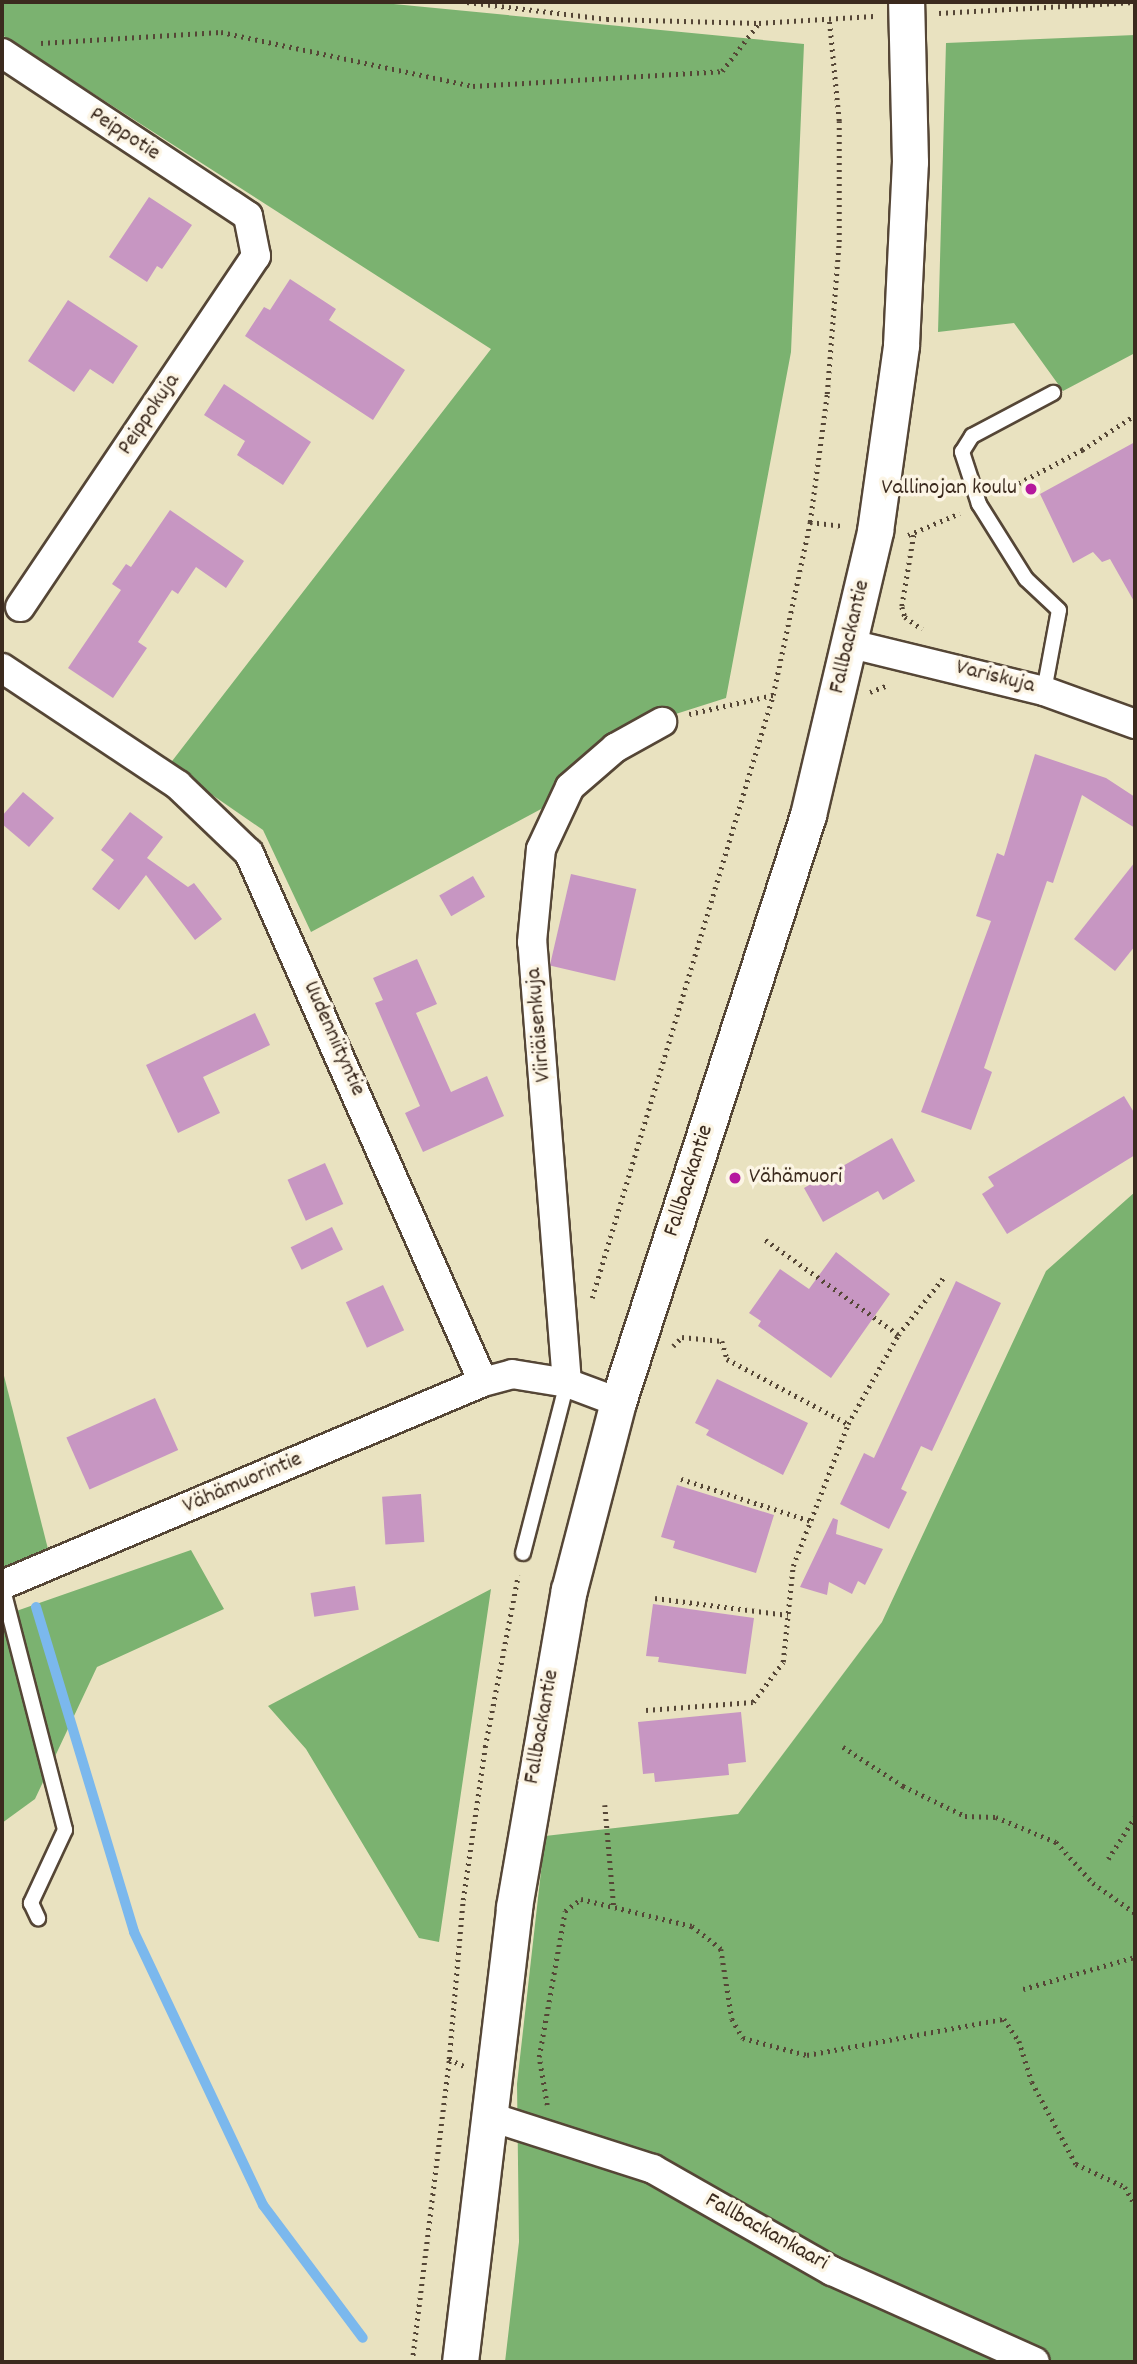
<!DOCTYPE html>
<html>
<head>
<meta charset="utf-8">
<style>
  body { margin:0 }
  #map { position:relative; width:1137px; height:2364px; overflow:hidden; background:#e9e2c0; font-family:Dekko,sans-serif }
  div>[style] { position:absolute }
  .forest>* { inset:0; background:#7bb270 }
  .stream>* { height:10px; margin:-5px; padding:0 5px; transform-origin:5px; border-radius:5px; background:#7bb8ed }
  .building>* { inset:0; background:#c796c2; transform-origin:0 0 }
  .path>* { height:4.5px; margin-top:-2.25px; transform-origin:0; background:repeating-linear-gradient(90deg,#554636 0 2px,transparent 0 7px) }
  .roads { filter:drop-shadow(2px 0 #554636) drop-shadow(-2px 0 #554636) drop-shadow(0 2px #554636) drop-shadow(0 -2px #554636) }
  .service>* { height:14px; margin:-7px; padding:0 7px; transform-origin:7px; border-radius:7px; background:#fff }
  .minor>* { height:28px; margin:-14px; padding:0 14px; transform-origin:14px; border-radius:14px; background:#fff }
  .tertiary>* { height:35px; margin:-17.5px; padding:0 17.5px; transform-origin:17.5px; border-radius:17.5px; background:#fff }
  .dots>* { width:19px; height:19px; translate:-50% -50%; box-sizing:border-box; border:4px solid #fcf5e5; border-radius:50% }
  span { translate:-50% -50%; white-space:nowrap; text-align:center; line-height:1.15; -webkit-text-stroke:7px #fcf5e5; paint-order:stroke }
  .street-label { font-size:23px; color:#3b2a1e }
  .poi-label { font-size:23px; color:#3b2a1e }
  .right { translate:-100% -50%; text-align:right }
  .left { translate:0 -50%; text-align:left }
  .frame { position:absolute; inset:0; border:4px solid #3b2a1e; pointer-events:none }
</style>
</head>
<body>
<div id="map">
  <div class="forest">
    <i style="clip-path:polygon(2px 2px,373px 2px,804px 44px,791px 352px,726px 698px,660px 719px,556px 801px,311px 932px,263px 830px,169px 765px,491px 349px,2px 35px)"></i>
    <i style="clip-path:polygon(1135px 35px,1135px 353px,1063px 391px,1014px 323px,938px 332px,946px 43px)"></i>
    <i style="clip-path:polygon(1135px 1192px,1135px 2362px,505px 2362px,519px 2242px,517px 2084px,545px 1836px,738px 1814px,882px 1622px,1046px 1271px)"></i>
    <i style="clip-path:polygon(2px 1368px,48px 1549px,2px 1568px)"></i>
    <i style="clip-path:polygon(191px 1550px,224px 1609px,97px 1667px,35px 1799px,2px 1823px,2px 1616px)"></i>
    <i style="clip-path:polygon(491px 1589px,439px 1942px,419px 1938px,306px 1749px,268px 1706px)"></i>
  </div>
  <div class="stream">
    <i style="left:36px;top:1607px;width:339px;rotate:73.2deg"></i>
    <i style="left:134px;top:1932px;width:302px;rotate:64.7deg"></i>
    <i style="left:263px;top:2205px;width:166px;rotate:53.1deg"></i>
  </div>
  <div class="building">
    <i style="clip-path:polygon(149px 197px,192px 225px,162px 269px,157px 266px,147px 282px,109px 257px)"></i>
    <i style="clip-path:polygon(290px 279px,336px 309px,329px 320px,405px 370px,373px 420px,245px 336px,264px 307px,270px 310px)"></i>
    <i style="clip-path:polygon(68px 300px,138px 346px,113px 384px,90px 369px,74px 392px,28px 361px)"></i>
    <i style="clip-path:polygon(224px 384px,311px 442px,283px 485px,237px 455px,245px 441px,204px 415px)"></i>
    <i style="clip-path:polygon(1135px 442px,1135px 603px,1110px 559px,1102px 562px,1093px 552px,1073px 563px,1040px 494px)"></i>
    <i style="clip-path:polygon(170px 510px,244px 561px,226px 588px,196px 567px,178px 594px,172px 590px,138px 642px,147px 648px,113px 698px,68px 668px,121px 590px,112px 584px,126px 564px,131px 567px)"></i>
    <i style="clip-path:polygon(1035px 754px,1106px 778px,1135px 797px,1135px 828px,1082px 795px,1053px 883px,1047px 881px,984px 1068px,992px 1072px,971px 1130px,921px 1112px,991px 921px,976px 916px,997px 853px,1004px 856px)"></i>
    <i style="clip-path:polygon(23px 792px,54px 818px,29px 847px,2px 824px,2px 816px)"></i>
    <i style="clip-path:polygon(130px 812px,163px 837px,147px 858px,188px 887px,194px 883px,222px 919px,195px 940px,146px 875px,119px 910px,92px 889px,114px 860px,101px 850px)"></i>
    <i style="clip-path:polygon(1135px 862px,1135px 946px,1115px 971px,1074px 939px)"></i>
    <i style="left:571px;top:874px;width:67px;height:94px;rotate:13deg"></i>
    <i style="left:473px;top:876px;width:24px;height:39px;rotate:60deg"></i>
    <i style="clip-path:polygon(417px 959px,437px 1004px,416px 1013px,451px 1092px,487px 1076px,504px 1116px,423px 1152px,405px 1113px,420px 1106px,375px 1003px,383px 1000px,373px 978px)"></i>
    <i style="clip-path:polygon(255px 1013px,270px 1045px,203px 1077px,220px 1113px,178px 1133px,146px 1065px)"></i>
    <i style="clip-path:polygon(1124px 1096px,1135px 1114px,1135px 1155px,1007px 1234px,982px 1194px,994px 1186px,988px 1177px)"></i>
    <i style="clip-path:polygon(892px 1138px,915px 1181px,883px 1200px,878px 1191px,823px 1222px,804px 1188px)"></i>
    <i style="left:325px;top:1163px;width:45px;height:41px;rotate:66deg"></i>
    <i style="left:332px;top:1227px;width:25px;height:46px;rotate:64deg"></i>
    <i style="clip-path:polygon(836px 1252px,890px 1294px,831px 1378px,758px 1326px,761px 1321px,749px 1313px,780px 1269px,809px 1289px)"></i>
    <i style="clip-path:polygon(956px 1281px,1001px 1303px,932px 1451px,921px 1446px,901px 1489px,907px 1492px,889px 1529px,840px 1504px,864px 1453px,874px 1458px)"></i>
    <i style="left:383px;top:1285px;width:50px;height:41px;rotate:65deg"></i>
    <i style="clip-path:polygon(717px 1379px,808px 1423px,783px 1475px,706px 1435px,709px 1430px,695px 1423px)"></i>
    <i style="left:155px;top:1398px;width:57px;height:97px;rotate:66deg"></i>
    <i style="clip-path:polygon(677px 1485px,774px 1515px,756px 1573px,673px 1548px,675px 1541px,661px 1537px)"></i>
    <i style="left:421px;top:1494px;width:48px;height:39px;rotate:86deg"></i>
    <i style="clip-path:polygon(833px 1518px,838px 1520px,836px 1534px,883px 1549px,865px 1585px,858px 1581px,852px 1594px,829px 1582px,827px 1595px,800px 1587px)"></i>
    <i style="left:355px;top:1586px;width:24px;height:45px;rotate:81deg"></i>
    <i style="clip-path:polygon(653px 1604px,754px 1618px,746px 1674px,658px 1662px,659px 1657px,646px 1656px)"></i>
    <i style="clip-path:polygon(741px 1712px,746px 1762px,728px 1764px,729px 1775px,655px 1782px,654px 1773px,643px 1774px,638px 1722px)"></i>
  </div>
  <div class="path">
    <i style="left:467px;top:2px;width:141px;rotate:6.9deg"></i>
    <i style="left:607px;top:19px;width:152px;rotate:1.5deg"></i>
    <i style="left:759px;top:23px;width:115px;rotate:-3.5deg"></i>
    <i style="left:939px;top:13px;width:196px;rotate:-3.2deg"></i>
    <i style="left:41px;top:43px;width:180px;rotate:-3.5deg"></i>
    <i style="left:221px;top:32px;width:258px;rotate:12.1deg"></i>
    <i style="left:473px;top:86px;width:249px;rotate:-3.4deg"></i>
    <i style="left:722px;top:71px;width:61px;rotate:-52.4deg"></i>
    <i style="left:1000px;top:493px;width:93px;rotate:-27.7deg"></i>
    <i style="left:1082px;top:450px;width:64px;rotate:-33.4deg"></i>
    <i style="left:810px;top:522px;width:34px;rotate:7deg"></i>
    <i style="left:908px;top:535px;width:56px;rotate:-22.9deg"></i>
    <i style="left:914px;top:535px;width:73px;rotate:99.5deg"></i>
    <i style="left:902px;top:607px;width:10px;rotate:73deg"></i>
    <i style="left:905px;top:617px;width:21px;rotate:35deg"></i>
    <i style="left:870px;top:692px;width:19px;rotate:-21deg"></i>
    <i style="left:689px;top:714px;width:86px;rotate:-12.7deg"></i>
    <i style="left:592px;top:1298px;width:630px;rotate:-73.29deg"></i>
    <i style="left:773px;top:695px;width:177px;rotate:-77.9deg"></i>
    <i style="left:810px;top:522px;width:129px;rotate:-82.4deg"></i>
    <i style="left:827px;top:394px;width:152px;rotate:-85.5deg"></i>
    <i style="left:839px;top:242px;width:121px;rotate:-90deg"></i>
    <i style="left:839px;top:121px;width:102px;rotate:-95.6deg"></i>
    <i style="left:898px;top:1335px;width:74px;rotate:-51.6deg"></i>
    <i style="left:673px;top:1346px;width:13px;rotate:-45deg"></i>
    <i style="left:682px;top:1337px;width:40px;rotate:5.7deg"></i>
    <i style="left:722px;top:1341px;width:19px;rotate:74deg"></i>
    <i style="left:727px;top:1359px;width:137px;rotate:28.2deg"></i>
    <i style="left:681px;top:1479px;width:137px;rotate:17.9deg"></i>
    <i style="left:655px;top:1598px;width:134px;rotate:7.3deg"></i>
    <i style="left:646px;top:1710px;width:107px;rotate:-4.3deg"></i>
    <i style="left:753px;top:1702px;width:50px;rotate:-53.1deg"></i>
    <i style="left:783px;top:1662px;width:97px;rotate:-84.1deg"></i>
    <i style="left:793px;top:1566px;width:152px;rotate:-68.8deg"></i>
    <i style="left:848px;top:1424px;width:102px;rotate:-60.7deg"></i>
    <i style="left:898px;top:1335px;width:167px;rotate:-144.5deg"></i>
    <i style="left:843px;top:1747px;width:72px;rotate:33deg"></i>
    <i style="left:903px;top:1786px;width:69px;rotate:25.8deg"></i>
    <i style="left:965px;top:1816px;width:31px;rotate:2deg"></i>
    <i style="left:996px;top:1817px;width:65px;rotate:22.6deg"></i>
    <i style="left:1056px;top:1842px;width:55px;rotate:47.9deg"></i>
    <i style="left:1093px;top:1883px;width:52px;rotate:35.5deg"></i>
    <i style="left:605px;top:1805px;width:102px;rotate:85deg"></i>
    <i style="left:1108px;top:1859px;width:50px;rotate:-57.3deg"></i>
    <i style="left:1023px;top:1989px;width:116px;rotate:-15.9deg"></i>
    <i style="left:449px;top:2059px;width:17px;rotate:25deg"></i>
    <i style="left:547px;top:2105px;width:49px;rotate:-99.5deg"></i>
    <i style="left:539px;top:2057px;width:148px;rotate:-79.9deg"></i>
    <i style="left:565px;top:1911px;width:20px;rotate:-37deg"></i>
    <i style="left:581px;top:1899px;width:114px;rotate:13.7deg"></i>
    <i style="left:692px;top:1926px;width:37px;rotate:38deg"></i>
    <i style="left:721px;top:1949px;width:71px;rotate:81.1deg"></i>
    <i style="left:732px;top:2019px;width:22px;rotate:60deg"></i>
    <i style="left:743px;top:2038px;width:66px;rotate:14.9deg"></i>
    <i style="left:807px;top:2055px;width:200px;rotate:-10.4deg"></i>
    <i style="left:1004px;top:2019px;width:27px;rotate:56deg"></i>
    <i style="left:1019px;top:2041px;width:43px;rotate:72.4deg"></i>
    <i style="left:1032px;top:2082px;width:93px;rotate:61.8deg"></i>
    <i style="left:1076px;top:2164px;width:54px;rotate:25.1deg"></i>
    <i style="left:1125px;top:2187px;width:21px;rotate:61deg"></i>
    <i style="left:412px;top:2362px;width:305px;rotate:-83deg"></i>
    <i style="left:449px;top:2059px;width:160px;rotate:-85deg"></i>
    <i style="left:463px;top:1900px;width:155px;rotate:-81.8deg"></i>
    <i style="left:485px;top:1747px;width:175px;rotate:-79.1deg"></i>
  </div>
  <div class="roads">
    <div class="service">
      <i style="left:1044px;top:691px;width:82px;rotate:-79.5deg"></i>
      <i style="left:1059px;top:610px;width:45px;rotate:-136.8deg"></i>
      <i style="left:1026px;top:579px;width:89px;rotate:-122.1deg"></i>
      <i style="left:979px;top:504px;width:55px;rotate:-108.1deg"></i>
      <i style="left:962px;top:452px;width:19px;rotate:-58deg"></i>
      <i style="left:972px;top:436px;width:92px;rotate:-28deg"></i>
      <i style="left:523px;top:1553px;width:176px;rotate:-75.5deg"></i>
      <i style="left:2px;top:1586px;width:252px;rotate:75.5deg"></i>
      <i style="left:65px;top:1830px;width:81px;rotate:115deg"></i>
      <i style="left:31px;top:1903px;width:17px;rotate:65deg"></i>
    </div>
    <div class="minor">
      <i style="left:2px;top:53px;width:295px;rotate:33.5deg"></i>
      <i style="left:248px;top:216px;width:41px;rotate:78.7deg"></i>
      <i style="left:256px;top:256px;width:423px;rotate:123.9deg"></i>
      <i style="left:851px;top:644px;width:199px;rotate:13.7deg"></i>
      <i style="left:1044px;top:691px;width:97px;rotate:19.9deg"></i>
      <i style="left:2px;top:668px;width:211px;rotate:33.6deg"></i>
      <i style="left:178px;top:785px;width:98px;rotate:43.8deg"></i>
      <i style="left:249px;top:853px;width:578px;rotate:66.14deg"></i>
      <i style="left:483px;top:1382px;width:30px;rotate:-15deg"></i>
      <i style="left:512px;top:1374px;width:56px;rotate:9.3deg"></i>
      <i style="left:567px;top:1383px;width:54px;rotate:20.4deg"></i>
      <i style="left:567px;top:1383px;width:442px;rotate:-94.5deg"></i>
      <i style="left:532px;top:942px;width:93px;rotate:-84.5deg"></i>
      <i style="left:541px;top:849px;width:68px;rotate:-64.9deg"></i>
      <i style="left:570px;top:787px;width:60px;rotate:-40.9deg"></i>
      <i style="left:615px;top:748px;width:54px;rotate:-29deg"></i>
      <i style="left:2px;top:1585px;width:522px;rotate:-22.88deg"></i>
      <i style="left:491px;top:2117px;width:170px;rotate:17.8deg"></i>
      <i style="left:653px;top:2169px;width:206px;rotate:29.7deg"></i>
      <i style="left:832px;top:2271px;width:222px;rotate:24.1deg"></i>
    </div>
    <div class="tertiary">
      <i style="left:460px;top:2362px;width:458px;rotate:-83.2deg"></i>
      <i style="left:514px;top:1907px;width:322px;rotate:-80.2deg"></i>
      <i style="left:569px;top:1590px;width:194px;rotate:-75.4deg"></i>
      <i style="left:618px;top:1402px;width:617px;rotate:-72.06deg"></i>
      <i style="left:808px;top:815px;width:292px;rotate:-76.7deg"></i>
      <i style="left:875px;top:531px;width:188px;rotate:-82deg"></i>
      <i style="left:901px;top:345px;width:183px;rotate:-87.2deg"></i>
      <i style="left:910px;top:162px;width:160px;rotate:-91.4deg"></i>
    </div>
  </div>
  <div class="dots">
    <i style="left:1031px;top:489px;background:#b5179e"></i>
    <i style="left:735px;top:1178px;background:#b5179e"></i>
  </div>
  <div class="street-label">
    <span style="left:124px;top:135px;rotate:33deg">Peippotie</span>
    <span style="left:150px;top:415px;rotate:-56deg">Peippokuja</span>
    <span style="left:851px;top:637px;rotate:-77deg">Fallbackantie</span>
    <span style="left:995px;top:678px;rotate:14deg">Variskuja</span>
    <span style="left:540px;top:1025px;rotate:-95deg">Viiriäisenkuja</span>
    <span style="left:333px;top:1039px;rotate:66deg">Uudenniityntie</span>
    <span style="left:690px;top:1181px;rotate:-72deg">Fallbackantie</span>
    <span style="left:243px;top:1484px;rotate:-23deg">Vähämuorintie</span>
    <span style="left:543px;top:1727px;rotate:-80deg">Fallbackantie</span>
    <span style="left:766px;top:2233px;rotate:29deg">Fallbackankaari</span>
  </div>
  <div class="poi-label">
    <span class="right" style="left:1017px;top:489px">Vallinojan koulu</span>
    <span class="left" style="left:749px;top:1178px">Vähämuori</span>
  </div>
  <div class="frame"></div>
</div>
</body>
</html>
